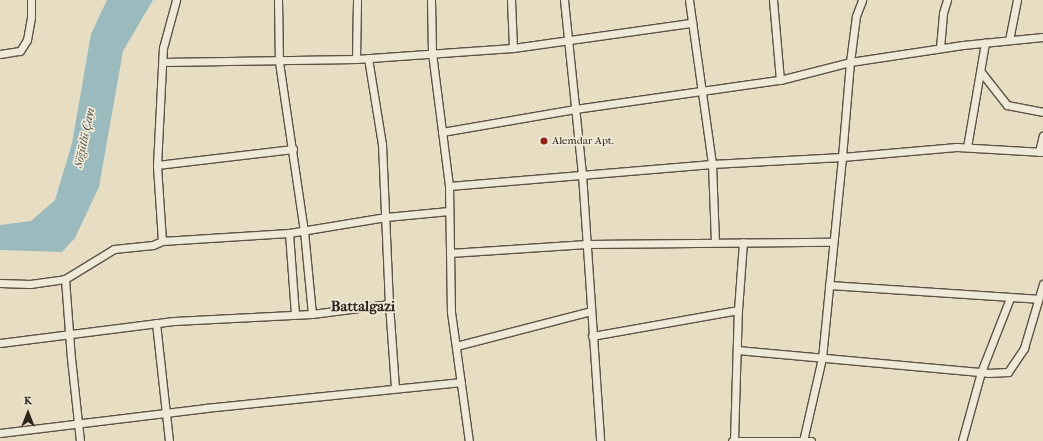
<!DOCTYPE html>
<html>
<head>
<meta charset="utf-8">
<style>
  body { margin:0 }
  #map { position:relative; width:1043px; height:441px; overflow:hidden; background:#e6ddc3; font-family:"IM FELL French Canon",serif }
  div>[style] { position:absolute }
  .water>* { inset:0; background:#9ababe }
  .roads { filter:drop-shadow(1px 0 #5d5246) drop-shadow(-1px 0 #5d5246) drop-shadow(0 1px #5d5246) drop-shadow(0 -1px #5d5246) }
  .minor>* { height:7px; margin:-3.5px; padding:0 3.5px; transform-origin:3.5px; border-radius:3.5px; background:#efe9d8 }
  .dots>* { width:11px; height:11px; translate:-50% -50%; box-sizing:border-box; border:2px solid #efe9d8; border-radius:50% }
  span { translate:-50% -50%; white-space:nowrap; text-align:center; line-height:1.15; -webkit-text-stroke:3.5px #efe9d8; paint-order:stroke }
  .poi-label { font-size:11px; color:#2f241c }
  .left { translate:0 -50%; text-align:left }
  .water-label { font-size:12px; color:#4f514d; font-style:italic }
  .district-label { font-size:15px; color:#2f241c; font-weight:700 }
  .north { position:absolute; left:8px; top:393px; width:40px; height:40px; -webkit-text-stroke:3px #efe9d8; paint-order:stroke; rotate:0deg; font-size:11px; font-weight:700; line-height:16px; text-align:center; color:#2f241c }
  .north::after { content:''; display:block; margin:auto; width:14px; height:18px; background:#2f241c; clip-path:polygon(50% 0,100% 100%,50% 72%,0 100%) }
</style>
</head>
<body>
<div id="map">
  <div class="water">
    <i style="clip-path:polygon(107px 0,153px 0,123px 51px,99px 187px,75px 238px,62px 252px,0 250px,0 225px,31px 221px,55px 200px,72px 143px,91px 34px)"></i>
  </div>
  <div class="roads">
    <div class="minor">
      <i style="left:278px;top:0;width:62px;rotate:89.1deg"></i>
      <i style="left:279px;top:62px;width:171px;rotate:81.6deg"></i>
      <i style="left:304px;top:231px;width:83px;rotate:84.5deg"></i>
      <i style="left:431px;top:0;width:53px;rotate:88.9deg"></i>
      <i style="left:432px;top:53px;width:134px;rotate:82.7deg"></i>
      <i style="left:449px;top:186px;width:126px;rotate:89.1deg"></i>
      <i style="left:451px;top:312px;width:130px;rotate:82.1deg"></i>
      <i style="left:511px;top:0;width:48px;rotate:87.6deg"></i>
      <i style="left:564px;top:0;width:175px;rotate:84.1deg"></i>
      <i style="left:582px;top:174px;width:268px;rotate:86.1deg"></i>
      <i style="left:689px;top:0;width:166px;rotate:82deg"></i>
      <i style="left:712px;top:164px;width:78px;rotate:87.8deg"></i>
      <i style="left:773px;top:0;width:80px;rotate:85deg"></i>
      <i style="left:1009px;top:40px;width:41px;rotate:-78.7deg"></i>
      <i style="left:940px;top:48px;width:35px;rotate:-85deg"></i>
      <i style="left:943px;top:13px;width:14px;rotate:-73deg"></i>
      <i style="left:0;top:54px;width:20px;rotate:-9deg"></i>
      <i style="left:20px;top:51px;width:13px;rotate:-58deg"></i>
      <i style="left:27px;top:40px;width:23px;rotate:-80deg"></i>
      <i style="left:31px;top:17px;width:17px;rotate:-90deg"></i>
      <i style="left:368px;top:58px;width:87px;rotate:80.8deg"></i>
      <i style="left:382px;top:144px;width:160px;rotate:87.5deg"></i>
      <i style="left:389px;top:304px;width:84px;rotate:85.9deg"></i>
      <i style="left:356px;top:59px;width:59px;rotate:-89deg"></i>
      <i style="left:163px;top:62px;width:193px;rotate:-0.9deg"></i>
      <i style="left:356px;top:59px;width:157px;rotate:-4deg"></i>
      <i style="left:513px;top:48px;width:181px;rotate:-8deg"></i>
      <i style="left:981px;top:72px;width:42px;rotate:51.8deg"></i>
      <i style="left:1007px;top:105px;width:37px;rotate:11deg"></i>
      <i style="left:442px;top:132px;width:135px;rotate:-9.8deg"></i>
      <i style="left:575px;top:109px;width:207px;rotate:-8.1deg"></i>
      <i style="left:780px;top:80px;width:72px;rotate:-14.4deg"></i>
      <i style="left:850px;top:62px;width:114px;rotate:-8.6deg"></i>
      <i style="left:963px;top:45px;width:80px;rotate:-5.7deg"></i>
      <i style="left:967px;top:147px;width:106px;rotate:-80.2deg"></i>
      <i style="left:1039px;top:152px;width:17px;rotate:-77deg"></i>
      <i style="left:157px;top:165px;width:137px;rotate:-6.7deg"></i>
      <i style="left:449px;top:186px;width:264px;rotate:-4.8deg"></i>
      <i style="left:712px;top:164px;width:130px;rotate:-3.1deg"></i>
      <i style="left:842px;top:157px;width:115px;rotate:-5deg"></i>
      <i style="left:957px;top:147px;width:86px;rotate:3.3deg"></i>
      <i style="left:289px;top:233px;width:82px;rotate:85.8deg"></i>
      <i style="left:162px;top:241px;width:76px;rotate:-93.8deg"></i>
      <i style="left:157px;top:165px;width:117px;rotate:-87.1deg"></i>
      <i style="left:163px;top:48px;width:50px;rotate:-74.8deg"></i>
      <i style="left:450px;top:253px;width:137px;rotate:-3.8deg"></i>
      <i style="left:587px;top:244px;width:246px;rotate:-0.5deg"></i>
      <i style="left:65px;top:279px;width:79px;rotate:85.7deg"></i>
      <i style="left:71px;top:358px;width:83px;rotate:83.8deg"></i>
      <i style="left:0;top:283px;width:30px;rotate:2deg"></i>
      <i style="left:30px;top:284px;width:35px;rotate:-8deg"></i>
      <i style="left:65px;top:279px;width:57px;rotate:-31.5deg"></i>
      <i style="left:114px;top:249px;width:39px;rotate:-6deg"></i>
      <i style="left:153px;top:245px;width:10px;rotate:-24deg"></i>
      <i style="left:162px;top:241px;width:127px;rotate:-3.6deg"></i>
      <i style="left:289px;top:233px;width:98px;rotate:-9.4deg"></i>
      <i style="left:386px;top:217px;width:63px;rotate:-5.4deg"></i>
      <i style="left:829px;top:285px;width:209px;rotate:3.8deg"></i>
      <i style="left:156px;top:323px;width:119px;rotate:83.7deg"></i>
      <i style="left:592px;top:336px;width:148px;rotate:-10.1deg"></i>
      <i style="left:0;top:343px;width:175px;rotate:-7.2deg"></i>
      <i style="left:174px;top:321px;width:138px;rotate:-2.9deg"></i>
      <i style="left:312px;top:314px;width:78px;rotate:-7.4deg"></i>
      <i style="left:456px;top:346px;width:139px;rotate:-14.5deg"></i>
      <i style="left:737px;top:350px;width:252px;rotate:5.2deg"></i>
      <i style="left:988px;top:373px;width:20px;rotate:-3deg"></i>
      <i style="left:1008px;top:372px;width:29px;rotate:-56deg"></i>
      <i style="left:1024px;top:348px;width:67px;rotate:-73.5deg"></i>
      <i style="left:0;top:433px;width:208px;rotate:-6.9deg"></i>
      <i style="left:206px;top:408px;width:256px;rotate:-5.8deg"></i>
      <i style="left:732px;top:441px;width:79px"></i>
      <i style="left:734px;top:441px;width:131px;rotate:-88.3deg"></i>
      <i style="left:738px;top:310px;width:68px;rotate:-85.8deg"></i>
      <i style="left:803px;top:441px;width:85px;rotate:-77.1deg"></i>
      <i style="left:822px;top:358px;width:202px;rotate:-84.3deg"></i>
      <i style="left:842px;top:157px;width:95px;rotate:-85.2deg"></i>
      <i style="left:850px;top:62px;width:46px;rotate:-82.6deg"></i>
      <i style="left:856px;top:16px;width:17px;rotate:-69deg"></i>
      <i style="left:962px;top:441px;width:72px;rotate:-74.6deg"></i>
      <i style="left:981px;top:372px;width:79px;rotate:-68.6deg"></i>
    </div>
  </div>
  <div class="dots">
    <i style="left:544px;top:141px;background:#8f2418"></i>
  </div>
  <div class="poi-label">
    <span class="left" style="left:552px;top:141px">Alemdar Apt.</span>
  </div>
  <div class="water-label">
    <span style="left:85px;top:138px;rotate:-78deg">Söğütlü Çayı</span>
  </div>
  <div class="district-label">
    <span style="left:363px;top:307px">Battalgazi</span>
  </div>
  <div class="north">K</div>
</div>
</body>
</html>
